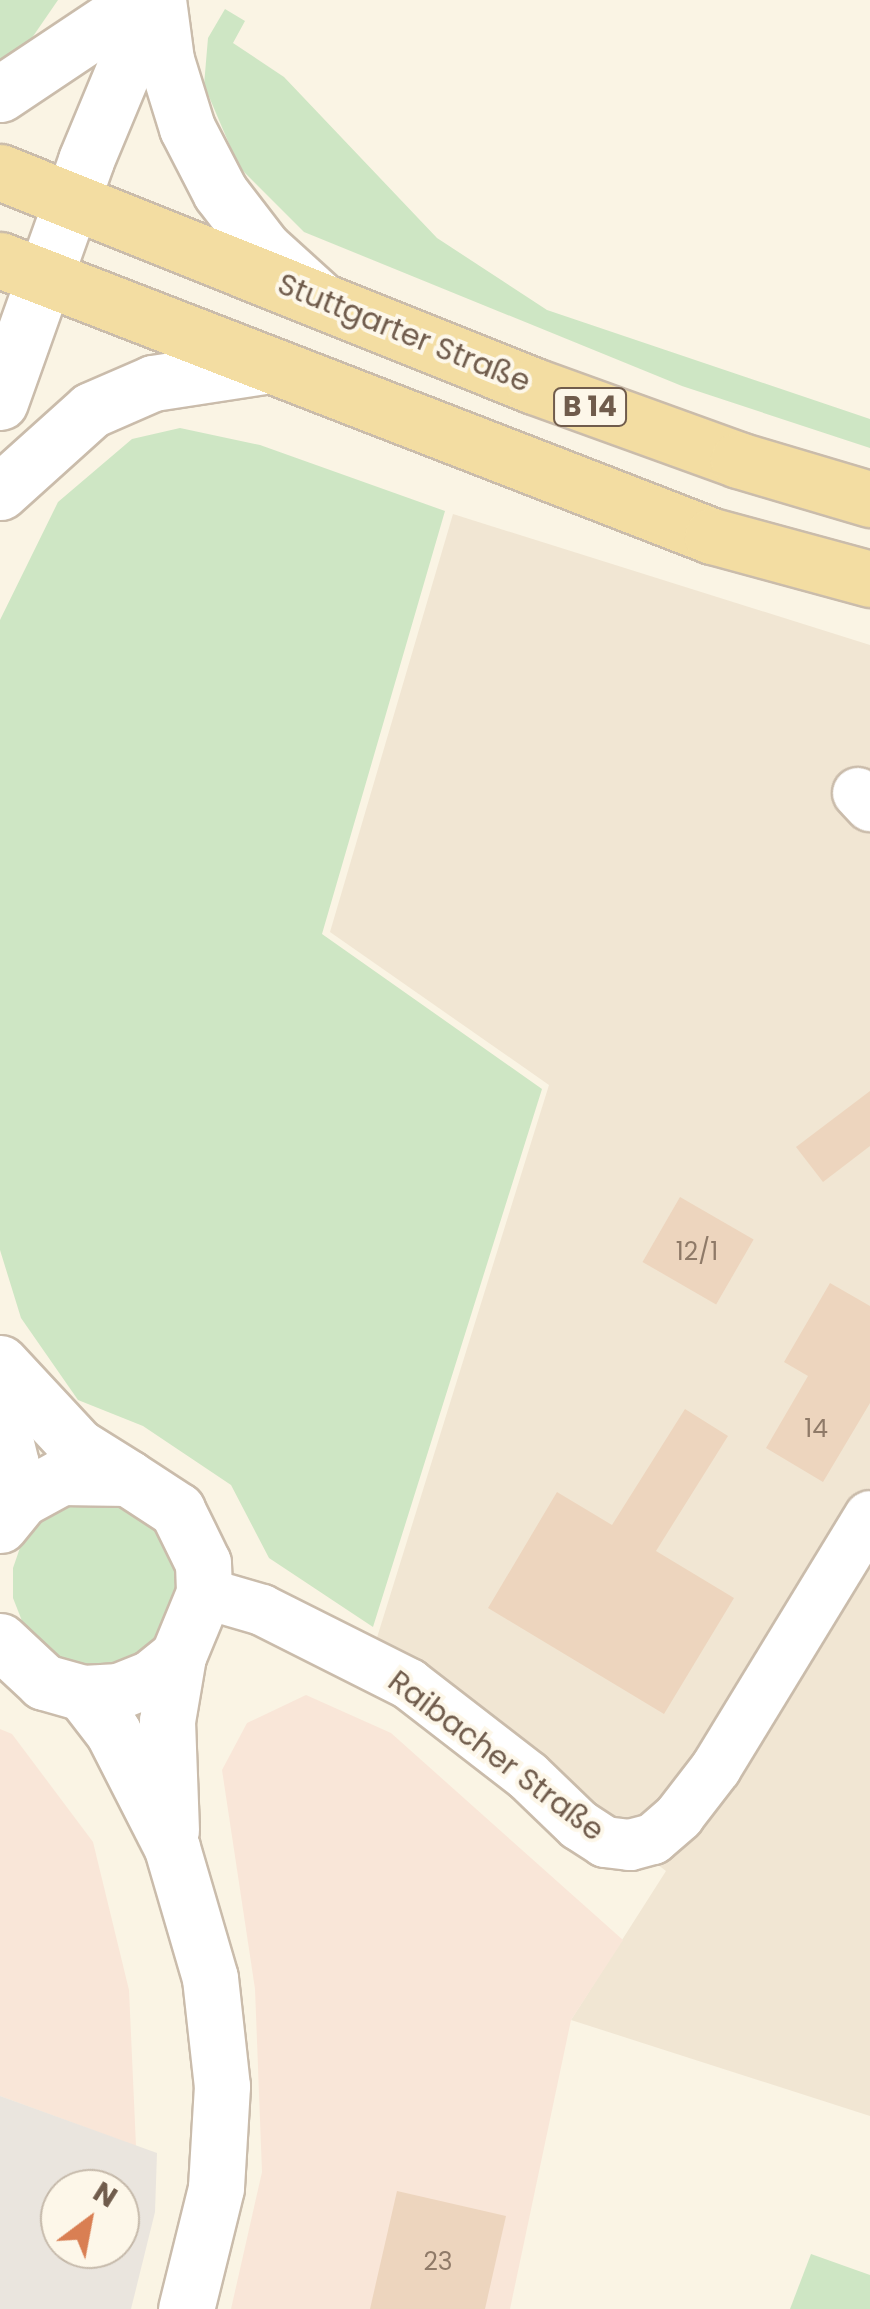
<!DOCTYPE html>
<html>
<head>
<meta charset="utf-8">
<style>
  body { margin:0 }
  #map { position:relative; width:870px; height:2309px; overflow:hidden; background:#faf4e4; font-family:Poppins,sans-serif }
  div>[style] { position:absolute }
  .residential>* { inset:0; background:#f1e6d3 }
  .commercial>* { inset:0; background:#f9e6d8 }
  .industrial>* { inset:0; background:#eae5de }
  .green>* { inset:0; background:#cee6c4 }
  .building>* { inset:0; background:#edd5be; transform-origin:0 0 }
  .roads { filter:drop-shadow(2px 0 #cabcab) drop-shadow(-2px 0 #cabcab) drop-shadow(0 2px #cabcab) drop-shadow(0 -2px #cabcab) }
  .minor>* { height:50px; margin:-25px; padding:0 25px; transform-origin:25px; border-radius:25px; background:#fff }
  .tertiary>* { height:55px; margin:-27.5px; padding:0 27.5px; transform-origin:27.5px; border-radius:27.5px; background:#fff }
  .secondary>* { height:55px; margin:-27.5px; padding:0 27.5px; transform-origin:27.5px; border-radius:27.5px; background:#fff }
  .primary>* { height:55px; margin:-27.5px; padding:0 27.5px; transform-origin:27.5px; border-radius:27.5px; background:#f3dda2 }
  span { translate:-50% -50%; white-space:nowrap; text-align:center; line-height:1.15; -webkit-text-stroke:8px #fdf7e9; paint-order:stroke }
  .number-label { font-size:25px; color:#8f7a68 }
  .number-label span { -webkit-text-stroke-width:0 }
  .shield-label span { padding:2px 8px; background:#fdf7e9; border:2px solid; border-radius:8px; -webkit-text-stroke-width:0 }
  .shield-label { font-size:28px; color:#705c4c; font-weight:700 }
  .street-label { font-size:30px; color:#705c4c }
  .north { position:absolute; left:40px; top:2169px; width:100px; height:100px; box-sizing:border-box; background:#fdf7e9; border:2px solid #c5b9aa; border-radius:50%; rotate:32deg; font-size:28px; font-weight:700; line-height:40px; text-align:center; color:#705c4c }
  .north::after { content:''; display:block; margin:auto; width:35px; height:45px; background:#d97f53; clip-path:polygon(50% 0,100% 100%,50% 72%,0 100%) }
</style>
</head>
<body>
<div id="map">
  <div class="residential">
    <i style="clip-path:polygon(453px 514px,870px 645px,870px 2116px,571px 2020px,666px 1871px,375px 1644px,549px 1085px,330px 932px)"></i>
  </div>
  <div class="commercial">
    <i style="clip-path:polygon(306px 1695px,391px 1733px,623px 1940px,571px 2020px,510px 2309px,231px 2309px,262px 2172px,255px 1989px,222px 1770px,247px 1723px)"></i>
    <i style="clip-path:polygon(0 1729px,12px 1734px,93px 1842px,129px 1990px,136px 2146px,0 2096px)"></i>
  </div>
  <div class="industrial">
    <i style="clip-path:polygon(evenodd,0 2096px,157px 2153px,155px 2212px,131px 2309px,0 2309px,0 2096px,60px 2189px,120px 2189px,120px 2249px,60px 2249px,60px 2189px)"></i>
  </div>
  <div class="green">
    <i style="clip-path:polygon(0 0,58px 0,25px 48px,0 63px)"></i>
    <i style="clip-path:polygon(225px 9px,245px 21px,233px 43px,284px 77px,437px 238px,547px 310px,870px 419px,870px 448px,682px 386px,304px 232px,239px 167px,204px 85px,208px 38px)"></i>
    <i style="clip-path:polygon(180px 428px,260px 445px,445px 511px,322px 934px,542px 1089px,373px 1627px,269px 1558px,231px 1485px,143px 1426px,78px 1400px,21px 1318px,0 1250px,0 620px,58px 502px,132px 439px)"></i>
    <i style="clip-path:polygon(125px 1498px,184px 1554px,172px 1635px,127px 1667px,69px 1665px,43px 1650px,24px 1626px,13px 1598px,13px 1568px,23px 1539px,42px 1516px,68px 1500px)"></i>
    <i style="clip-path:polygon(811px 2254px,870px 2275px,870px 2309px,790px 2309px)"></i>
  </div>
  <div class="building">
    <i style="clip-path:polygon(870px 1091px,870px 1146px,823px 1182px,796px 1147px)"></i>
    <i style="left:680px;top:1197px;width:85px;height:75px;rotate:30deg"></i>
    <i style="clip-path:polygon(830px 1283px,870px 1306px,870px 1403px,823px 1482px,766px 1448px,808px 1376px,784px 1362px)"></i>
    <i style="clip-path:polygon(685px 1409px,728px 1436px,656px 1551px,734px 1598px,664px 1714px,488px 1608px,557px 1492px,612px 1525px)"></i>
    <i style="clip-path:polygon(397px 2191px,506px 2216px,485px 2309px,370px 2309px)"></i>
  </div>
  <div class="roads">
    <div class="minor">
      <i style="left:858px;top:793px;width:18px;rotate:47deg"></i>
      <i style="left:204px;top:1593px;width:60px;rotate:16.3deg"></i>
      <i style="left:262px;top:1610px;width:165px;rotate:26.7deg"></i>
      <i style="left:409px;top:1684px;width:150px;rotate:37.7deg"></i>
      <i style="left:528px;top:1776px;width:71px;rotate:43.9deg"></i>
      <i style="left:579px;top:1825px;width:31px;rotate:33deg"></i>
      <i style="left:605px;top:1842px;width:25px;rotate:7deg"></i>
      <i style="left:630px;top:1845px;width:24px;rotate:-15deg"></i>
      <i style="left:653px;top:1839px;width:35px;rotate:-41deg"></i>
      <i style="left:679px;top:1816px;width:61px;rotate:-52.4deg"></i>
      <i style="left:716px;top:1768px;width:295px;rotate:-58.6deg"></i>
    </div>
    <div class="tertiary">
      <i style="left:0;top:402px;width:257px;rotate:-70.4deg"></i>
      <i style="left:0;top:492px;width:122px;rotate:-42deg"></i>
      <i style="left:91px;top:410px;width:68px;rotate:-23.5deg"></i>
      <i style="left:153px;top:383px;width:112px;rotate:-8.7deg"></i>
      <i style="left:0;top:1363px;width:113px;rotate:47.1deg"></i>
      <i style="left:77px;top:1446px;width:60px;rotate:32.1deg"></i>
      <i style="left:0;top:1419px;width:46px;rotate:76.3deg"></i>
      <i style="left:11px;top:1464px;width:51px;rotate:95.6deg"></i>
      <i style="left:0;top:1525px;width:33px;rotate:-51deg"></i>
      <i style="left:21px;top:1499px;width:46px;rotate:-28.8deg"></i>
      <i style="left:61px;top:1477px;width:67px;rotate:0.9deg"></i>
      <i style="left:128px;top:1478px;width:59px;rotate:33.1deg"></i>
      <i style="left:177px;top:1510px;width:59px;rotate:63.9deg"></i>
      <i style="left:203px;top:1563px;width:30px;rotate:88deg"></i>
      <i style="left:204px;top:1593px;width:68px;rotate:112.4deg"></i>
      <i style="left:178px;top:1656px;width:35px;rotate:141deg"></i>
      <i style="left:151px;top:1678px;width:35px;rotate:158deg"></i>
      <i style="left:119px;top:1691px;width:36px;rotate:177deg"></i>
      <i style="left:83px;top:1693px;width:41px;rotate:-164.2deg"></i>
      <i style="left:44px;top:1682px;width:60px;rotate:-137deg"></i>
      <i style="left:83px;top:1693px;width:49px;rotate:52.4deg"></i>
      <i style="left:113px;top:1732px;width:130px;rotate:63deg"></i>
      <i style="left:172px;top:1848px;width:135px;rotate:73.7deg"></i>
      <i style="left:210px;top:1978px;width:109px;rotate:83.7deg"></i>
      <i style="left:222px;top:2086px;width:102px;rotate:93.4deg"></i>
      <i style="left:216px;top:2188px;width:125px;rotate:103.9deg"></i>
      <i style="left:171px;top:1830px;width:109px;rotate:-92.1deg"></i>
      <i style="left:167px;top:1721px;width:66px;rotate:-80.4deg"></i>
    </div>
    <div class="secondary">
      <i style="left:158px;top:0;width:61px;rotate:82.4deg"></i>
      <i style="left:166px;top:60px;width:71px;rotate:72.8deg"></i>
      <i style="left:187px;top:128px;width:72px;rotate:62.7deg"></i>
      <i style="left:220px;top:192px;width:71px;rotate:52.5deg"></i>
      <i style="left:263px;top:248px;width:72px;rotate:42.2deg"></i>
      <i style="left:0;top:94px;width:169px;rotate:-33.7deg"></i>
      <i style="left:86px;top:160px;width:141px;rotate:-67.4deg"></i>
    </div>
    <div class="primary">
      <i style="left:0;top:172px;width:575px;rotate:21.84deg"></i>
      <i style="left:534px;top:386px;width:217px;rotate:19.9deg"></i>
      <i style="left:738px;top:460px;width:138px;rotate:16.5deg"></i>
      <i style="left:0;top:260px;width:764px;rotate:21.19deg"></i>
      <i style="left:712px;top:536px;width:164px;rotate:15.2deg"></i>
    </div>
  </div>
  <div class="number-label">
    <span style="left:697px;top:1252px">12/1</span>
    <span style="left:816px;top:1429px">14</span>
    <span style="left:438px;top:2262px">23</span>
  </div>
  <div class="shield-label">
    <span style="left:590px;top:407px">B 14</span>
  </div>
  <div class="street-label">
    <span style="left:404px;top:333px;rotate:22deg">Stuttgarter Straße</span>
    <span style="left:496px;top:1756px;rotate:37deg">Raibacher Straße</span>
  </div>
  <div class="north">N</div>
</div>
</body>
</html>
